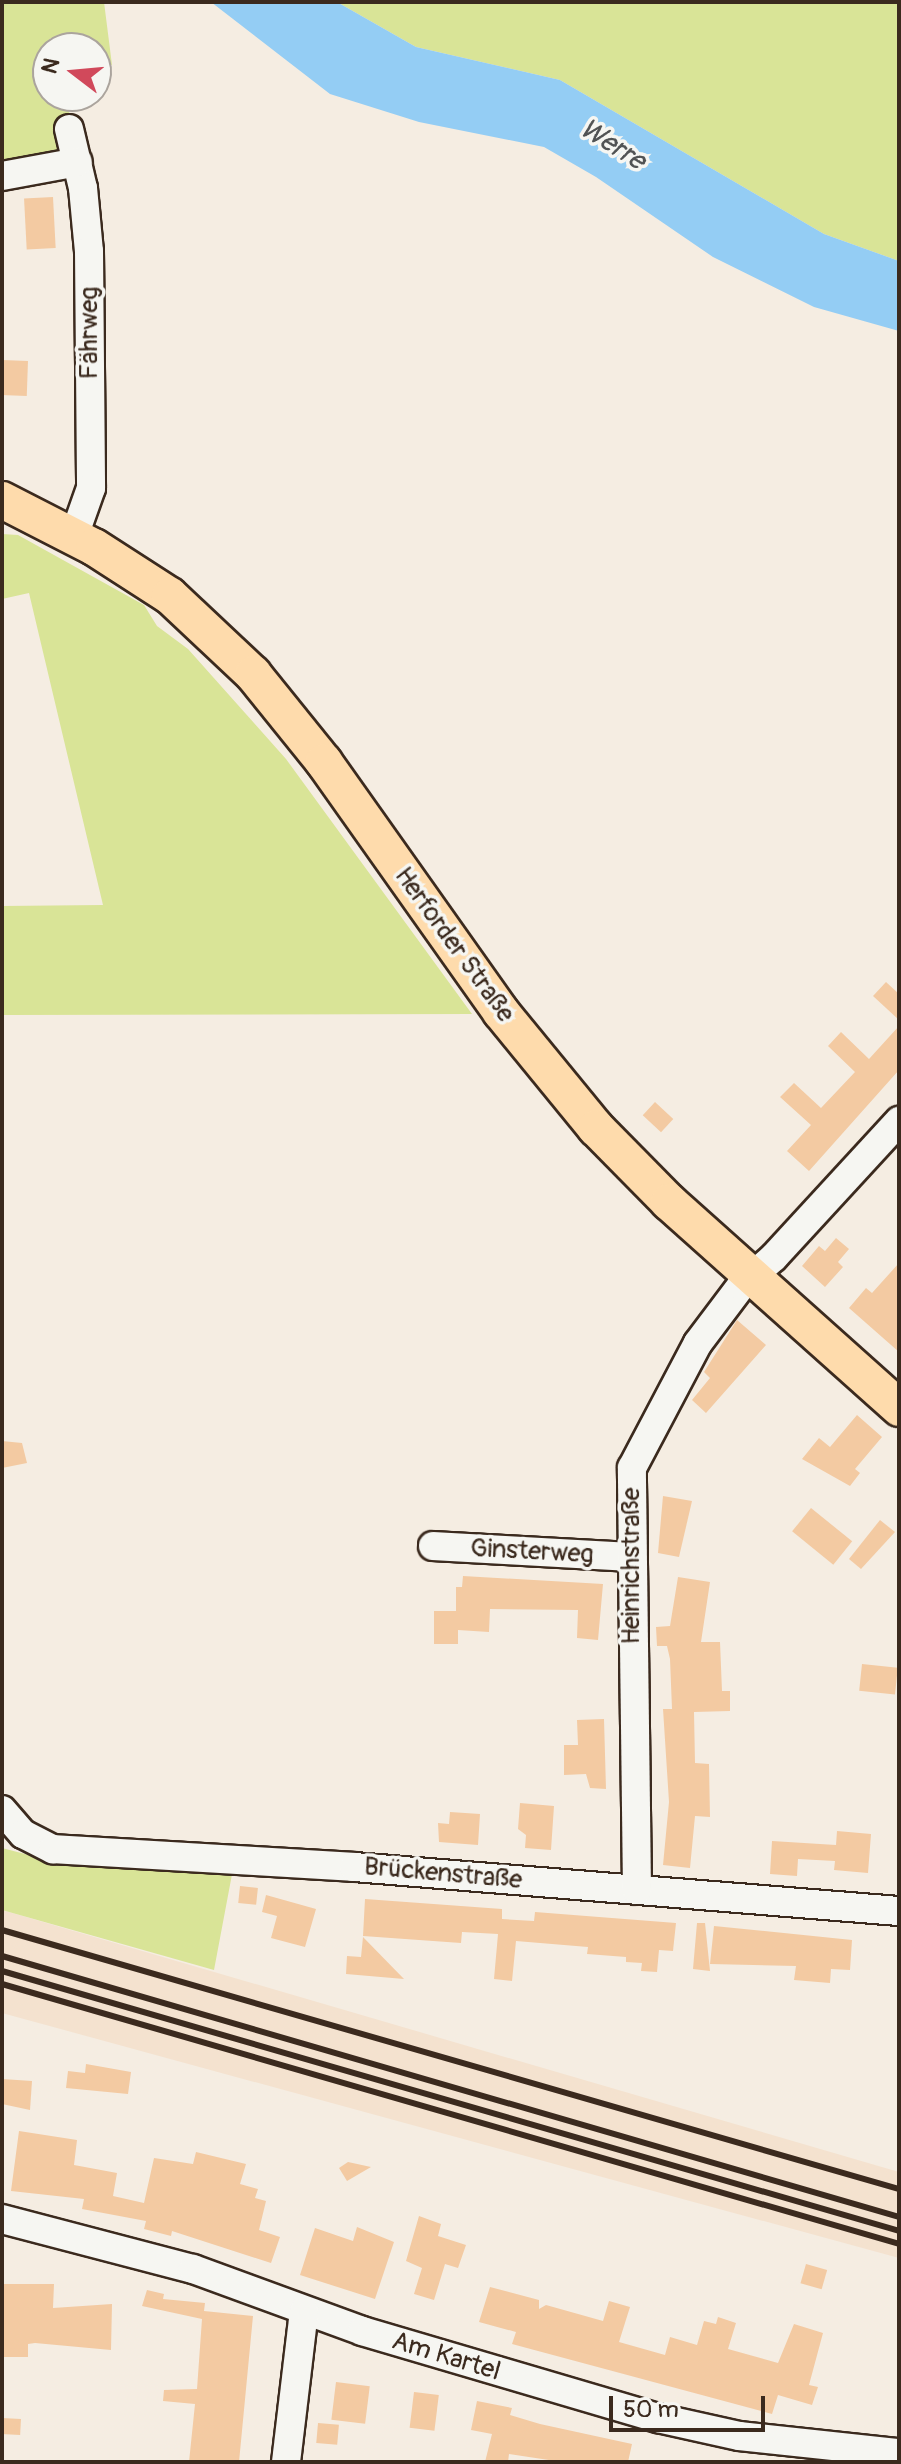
<!DOCTYPE html>
<html>
<head>
<meta charset="utf-8">
<style>
  body { margin:0 }
  #map { position:relative; width:901px; height:2464px; overflow:hidden; background:#f5ede2; font-family:Pangolin,sans-serif }
  div>[style] { position:absolute }
  .built>* { inset:0; background:#f4e2cf }
  .green>* { inset:0; background:#d9e497 }
  .water>* { inset:0; background:#94cdf4 }
  .building>* { inset:0; background:#f3caa2; transform-origin:0 0 }
  .roads { filter:drop-shadow(2px 0 #3b2a1e) drop-shadow(-2px 0 #3b2a1e) drop-shadow(0 2px #3b2a1e) drop-shadow(0 -2px #3b2a1e) }
  .minor>* { height:28px; margin:-14px; padding:0 14px; transform-origin:14px; border-radius:14px; background:#f6f6f2 }
  .major>* { height:36px; margin:-18px; padding:0 18px; transform-origin:18px; border-radius:18px; background:#fedbac }
  .rail>* { height:6px; margin:-3px; padding:0 3px; transform-origin:3px; border-radius:3px; background:#3b2a1e }
  span { translate:-50% -50%; white-space:nowrap; text-align:center; line-height:1.15; -webkit-text-stroke:7px #f6f6f2; paint-order:stroke }
  .street-label { font-size:26px; color:#3b2a1e }
  .water-label { font-size:28px; color:#515354; font-style:italic }
  .frame { position:absolute; inset:0; border:4px solid #3b2a1e; pointer-events:none }
  .north { position:absolute; left:32px; top:32px; width:80px; height:80px; box-sizing:border-box; background:#f6f6f2; border:2px solid #aba49d; border-radius:50%; rotate:286deg; font-size:22px; font-weight:700; line-height:32px; text-align:center; color:#3b2a1e }
  .north::after { content:''; display:block; margin:auto; width:28px; height:36px; background:#d1495b; clip-path:polygon(50% 0,100% 100%,50% 72%,0 100%) }
  .scale { position:absolute; left:609px; top:2396px; width:156px; height:36px; box-sizing:border-box; border:4px solid #3b2a1e; border-top:0; padding-left:10px; font-size:24px; line-height:28px; white-space:nowrap; color:#3b2a1e; -webkit-text-stroke:6px #f6f6f2; paint-order:stroke }
</style>
</head>
<body>
<div id="map">
  <div class="built">
    <i style="clip-path:polygon(2px 1910px,899px 2172px,899px 2258px,2px 2013px)"></i>
  </div>
  <div class="green">
    <i style="clip-path:polygon(2px 2px,104px 2px,112px 65px,96px 58px,96px 48px,74px 48px,50px 38px,48px 96px,65px 96px,72px 123px,55px 156px,2px 167px)"></i>
    <i style="clip-path:polygon(337px 2px,899px 2px,899px 261px,824px 234px,560px 80px,416px 47px)"></i>
    <i style="clip-path:polygon(2px 534px,18px 535px,144px 605px,157px 626px,188px 649px,286px 759px,472px 1014px,2px 1015px,2px 906px,103px 905px,29px 593px,2px 599px)"></i>
    <i style="clip-path:polygon(2px 1848px,71px 1866px,233px 1869px,214px 1970px,2px 1910px)"></i>
  </div>
  <div class="water">
    <i style="clip-path:polygon(211px 2px,337px 2px,416px 47px,560px 80px,824px 234px,899px 261px,899px 331px,814px 307px,713px 257px,596px 177px,544px 147px,419px 122px,330px 94px)"></i>
  </div>
  <div class="building">
    <i style="left:53px;top:197px;width:51px;height:29px;rotate:87deg"></i>
    <i style="left:2px;top:360px;width:26px;height:35px;rotate:2deg"></i>
    <i style="clip-path:polygon(886px 982px,899px 994px,899px 1020px,873px 996px)"></i>
    <i style="clip-path:polygon(899px 1026px,899px 1070px,809px 1171px,787px 1151px,811px 1125px,780px 1097px,794px 1083px,821px 1108px,855px 1072px,828px 1046px,841px 1032px,869px 1059px)"></i>
    <i style="left:655px;top:1102px;width:25px;height:18px;rotate:43deg"></i>
    <i style="clip-path:polygon(836px 1238px,849px 1249px,838px 1262px,843px 1267px,825px 1287px,802px 1266px,819px 1246px,825px 1251px)"></i>
    <i style="clip-path:polygon(899px 1263px,899px 1352px,849px 1308px,866px 1288px,872px 1293px)"></i>
    <i style="clip-path:polygon(737px 1320px,766px 1345px,706px 1413px,692px 1400px,710px 1378px,704px 1372px)"></i>
    <i style="clip-path:polygon(857px 1415px,882px 1437px,855px 1469px,860px 1473px,850px 1486px,802px 1459px,819px 1438px,830px 1447px)"></i>
    <i style="clip-path:polygon(2px 1441px,22px 1443px,27px 1463px,2px 1468px)"></i>
    <i style="clip-path:polygon(663px 1496px,692px 1501px,679px 1557px,658px 1553px)"></i>
    <i style="left:811px;top:1508px;width:53px;height:30px;rotate:39deg"></i>
    <i style="clip-path:polygon(880px 1520px,895px 1532px,861px 1569px,849px 1559px)"></i>
    <i style="clip-path:polygon(463px 1576px,603px 1584px,598px 1640px,577px 1638px,578px 1610px,490px 1609px,489px 1632px,458px 1630px,458px 1644px,434px 1644px,434px 1611px,456px 1611px,456px 1587px,462px 1587px)"></i>
    <i style="clip-path:polygon(678px 1577px,710px 1582px,701px 1642px,720px 1642px,722px 1691px,730px 1691px,730px 1711px,694px 1712px,695px 1763px,709px 1764px,710px 1817px,695px 1816px,690px 1868px,663px 1865px,669px 1802px,663px 1709px,672px 1709px,670px 1659px,667px 1646px,657px 1646px,656px 1627px,670px 1626px)"></i>
    <i style="left:862px;top:1664px;width:36px;height:27px;rotate:6deg"></i>
    <i style="clip-path:polygon(604px 1719px,606px 1789px,590px 1788px,586px 1774px,564px 1775px,564px 1745px,578px 1745px,577px 1720px)"></i>
    <i style="clip-path:polygon(520px 1803px,554px 1806px,551px 1850px,525px 1848px,526px 1835px,518px 1829px)"></i>
    <i style="clip-path:polygon(450px 1812px,480px 1814px,478px 1845px,439px 1842px,438px 1823px,449px 1824px)"></i>
    <i style="clip-path:polygon(837px 1831px,871px 1834px,868px 1873px,834px 1870px,835px 1861px,798px 1859px,797px 1876px,770px 1874px,772px 1841px,836px 1845px)"></i>
    <i style="left:240px;top:1886px;width:18px;height:17px;rotate:6deg"></i>
    <i style="clip-path:polygon(266px 1895px,316px 1909px,305px 1947px,271px 1938px,277px 1916px,262px 1912px)"></i>
    <i style="clip-path:polygon(365px 1899px,502px 1909px,502px 1919px,534px 1921px,535px 1912px,676px 1923px,673px 1951px,659px 1950px,657px 1972px,641px 1971px,642px 1963px,626px 1962px,626px 1957px,587px 1954px,588px 1947px,516px 1941px,512px 1981px,494px 1979px,498px 1934px,462px 1932px,461px 1943px,363px 1936px)"></i>
    <i style="clip-path:polygon(697px 1923px,705px 1923px,710px 1971px,693px 1969px)"></i>
    <i style="clip-path:polygon(714px 1926px,852px 1940px,850px 1970px,831px 1969px,830px 1983px,794px 1980px,796px 1966px,710px 1964px)"></i>
    <i style="clip-path:polygon(363px 1937px,404px 1979px,346px 1974px,347px 1956px,361px 1957px)"></i>
    <i style="clip-path:polygon(86px 2064px,131px 2072px,128px 2094px,66px 2088px,68px 2071px,85px 2073px)"></i>
    <i style="clip-path:polygon(2px 2079px,32px 2081px,30px 2110px,2px 2104px)"></i>
    <i style="clip-path:polygon(19px 2131px,77px 2140px,74px 2165px,117px 2173px,113px 2196px,144px 2203px,154px 2158px,193px 2164px,196px 2152px,246px 2164px,240px 2184px,258px 2189px,255px 2198px,266px 2201px,259px 2230px,280px 2237px,271px 2263px,172px 2231px,171px 2236px,144px 2229px,146px 2221px,82px 2209px,84px 2199px,11px 2191px)"></i>
    <i style="clip-path:polygon(348px 2162px,371px 2167px,347px 2181px,339px 2168px)"></i>
    <i style="clip-path:polygon(419px 2216px,441px 2224px,438px 2236px,466px 2245px,458px 2268px,445px 2264px,434px 2300px,414px 2294px,422px 2268px,406px 2261px)"></i>
    <i style="clip-path:polygon(357px 2227px,394px 2242px,375px 2299px,300px 2275px,315px 2228px,353px 2241px)"></i>
    <i style="left:806px;top:2264px;width:22px;height:20px;rotate:16deg"></i>
    <i style="clip-path:polygon(2px 2284px,54px 2284px,53px 2308px,112px 2304px,111px 2350px,35px 2343px,28px 2344px,28px 2357px,2px 2357px)"></i>
    <i style="clip-path:polygon(490px 2287px,539px 2300px,539px 2309px,546px 2305px,603px 2321px,609px 2301px,630px 2307px,619px 2342px,665px 2355px,670px 2337px,697px 2345px,704px 2321px,716px 2324px,718px 2317px,736px 2323px,728px 2349px,778px 2363px,794px 2324px,823px 2333px,809px 2385px,818px 2387px,812px 2405px,778px 2395px,772px 2414px,512px 2344px,516px 2332px,479px 2322px)"></i>
    <i style="clip-path:polygon(147px 2290px,164px 2294px,163px 2299px,205px 2303px,204px 2311px,253px 2316px,239px 2462px,189px 2462px,195px 2404px,163px 2401px,164px 2390px,197px 2389px,202px 2319px,142px 2306px)"></i>
    <i style="left:336px;top:2382px;width:34px;height:38px;rotate:7deg"></i>
    <i style="left:414px;top:2392px;width:25px;height:36px;rotate:7deg"></i>
    <i style="clip-path:polygon(477px 2401px,512px 2408px,510px 2415px,540px 2424px,632px 2444px,628px 2462px,562px 2462px,509px 2454px,508px 2462px,485px 2462px,492px 2434px,471px 2430px)"></i>
    <i style="left:2px;top:2418px;width:19px;height:16px;rotate:3deg"></i>
    <i style="left:318px;top:2423px;width:21px;height:20px;rotate:5deg"></i>
  </div>
  <div class="roads">
    <div class="minor">
      <i style="left:69px;top:129px;width:61px;rotate:76.7deg"></i>
      <i style="left:83px;top:188px;width:63px;rotate:84.6deg"></i>
      <i style="left:89px;top:251px;width:237px;rotate:89.5deg"></i>
      <i style="left:91px;top:488px;width:51px;rotate:109.5deg"></i>
      <i style="left:2px;top:176px;width:77px;rotate:-10.4deg"></i>
      <i style="left:433px;top:1546px;width:198px;rotate:3.2deg"></i>
      <i style="left:2px;top:1810px;width:32px;rotate:49deg"></i>
      <i style="left:23px;top:1834px;width:34px;rotate:27deg"></i>
      <i style="left:53px;top:1849px;width:302px;rotate:3.4deg"></i>
      <i style="left:354px;top:1867px;width:547px;rotate:4.62deg"></i>
      <i style="left:637px;top:1890px;width:422px;rotate:-90.7deg"></i>
      <i style="left:632px;top:1468px;width:141px;rotate:-62.2deg"></i>
      <i style="left:698px;top:1343px;width:71px;rotate:-53deg"></i>
      <i style="left:741px;top:1286px;width:44px;rotate:-41.3deg"></i>
      <i style="left:774px;top:1257px;width:185px;rotate:-47.4deg"></i>
      <i style="left:2px;top:2219px;width:197px;rotate:14.7deg"></i>
      <i style="left:193px;top:2269px;width:180px;rotate:20.1deg"></i>
      <i style="left:362px;top:2331px;width:309px;rotate:16.4deg"></i>
      <i style="left:658px;top:2418px;width:83px;rotate:12.5deg"></i>
      <i style="left:739px;top:2436px;width:161px;rotate:6.1deg"></i>
      <i style="left:286px;top:2462px;width:152px;rotate:-83.2deg"></i>
    </div>
    <div class="major">
      <i style="left:2px;top:500px;width:103px;rotate:27.1deg"></i>
      <i style="left:94px;top:547px;width:90px;rotate:32.8deg"></i>
      <i style="left:170px;top:596px;width:114px;rotate:43.2deg"></i>
      <i style="left:253px;top:674px;width:113px;rotate:51.1deg"></i>
      <i style="left:324px;top:762px;width:306px;rotate:54.7deg"></i>
      <i style="left:501px;top:1012px;width:150px;rotate:50.7deg"></i>
      <i style="left:596px;top:1128px;width:104px;rotate:45.4deg"></i>
      <i style="left:669px;top:1202px;width:309px;rotate:41.8deg"></i>
    </div>
  </div>
  <div class="rail">
    <i style="left:2px;top:1930px;width:934px;rotate:16.11deg"></i>
    <i style="left:2px;top:1956px;width:934px;rotate:16.22deg"></i>
    <i style="left:2px;top:1971px;width:934px;rotate:16.16deg"></i>
    <i style="left:2px;top:1984px;width:934px;rotate:16.16deg"></i>
  </div>
  <div class="street-label">
    <span style="left:90px;top:333px;rotate:-90deg">Fährweg</span>
    <span style="left:454px;top:945px;rotate:54deg">Herforder Straße</span>
    <span style="left:532px;top:1552px;rotate:3deg">Ginsterweg</span>
    <span style="left:632px;top:1566px;rotate:-90deg">Heinrichstraße</span>
    <span style="left:443px;top:1874px;rotate:5deg">Brückenstraße</span>
    <span style="left:446px;top:2357px;rotate:17deg">Am Kartel</span>
  </div>
  <div class="water-label">
    <span style="left:612px;top:145px;rotate:32deg">Werre</span>
  </div>
  <div class="frame"></div>
  <div class="north">N</div>
  <div class="scale">50 m</div>
</div>
</body>
</html>
